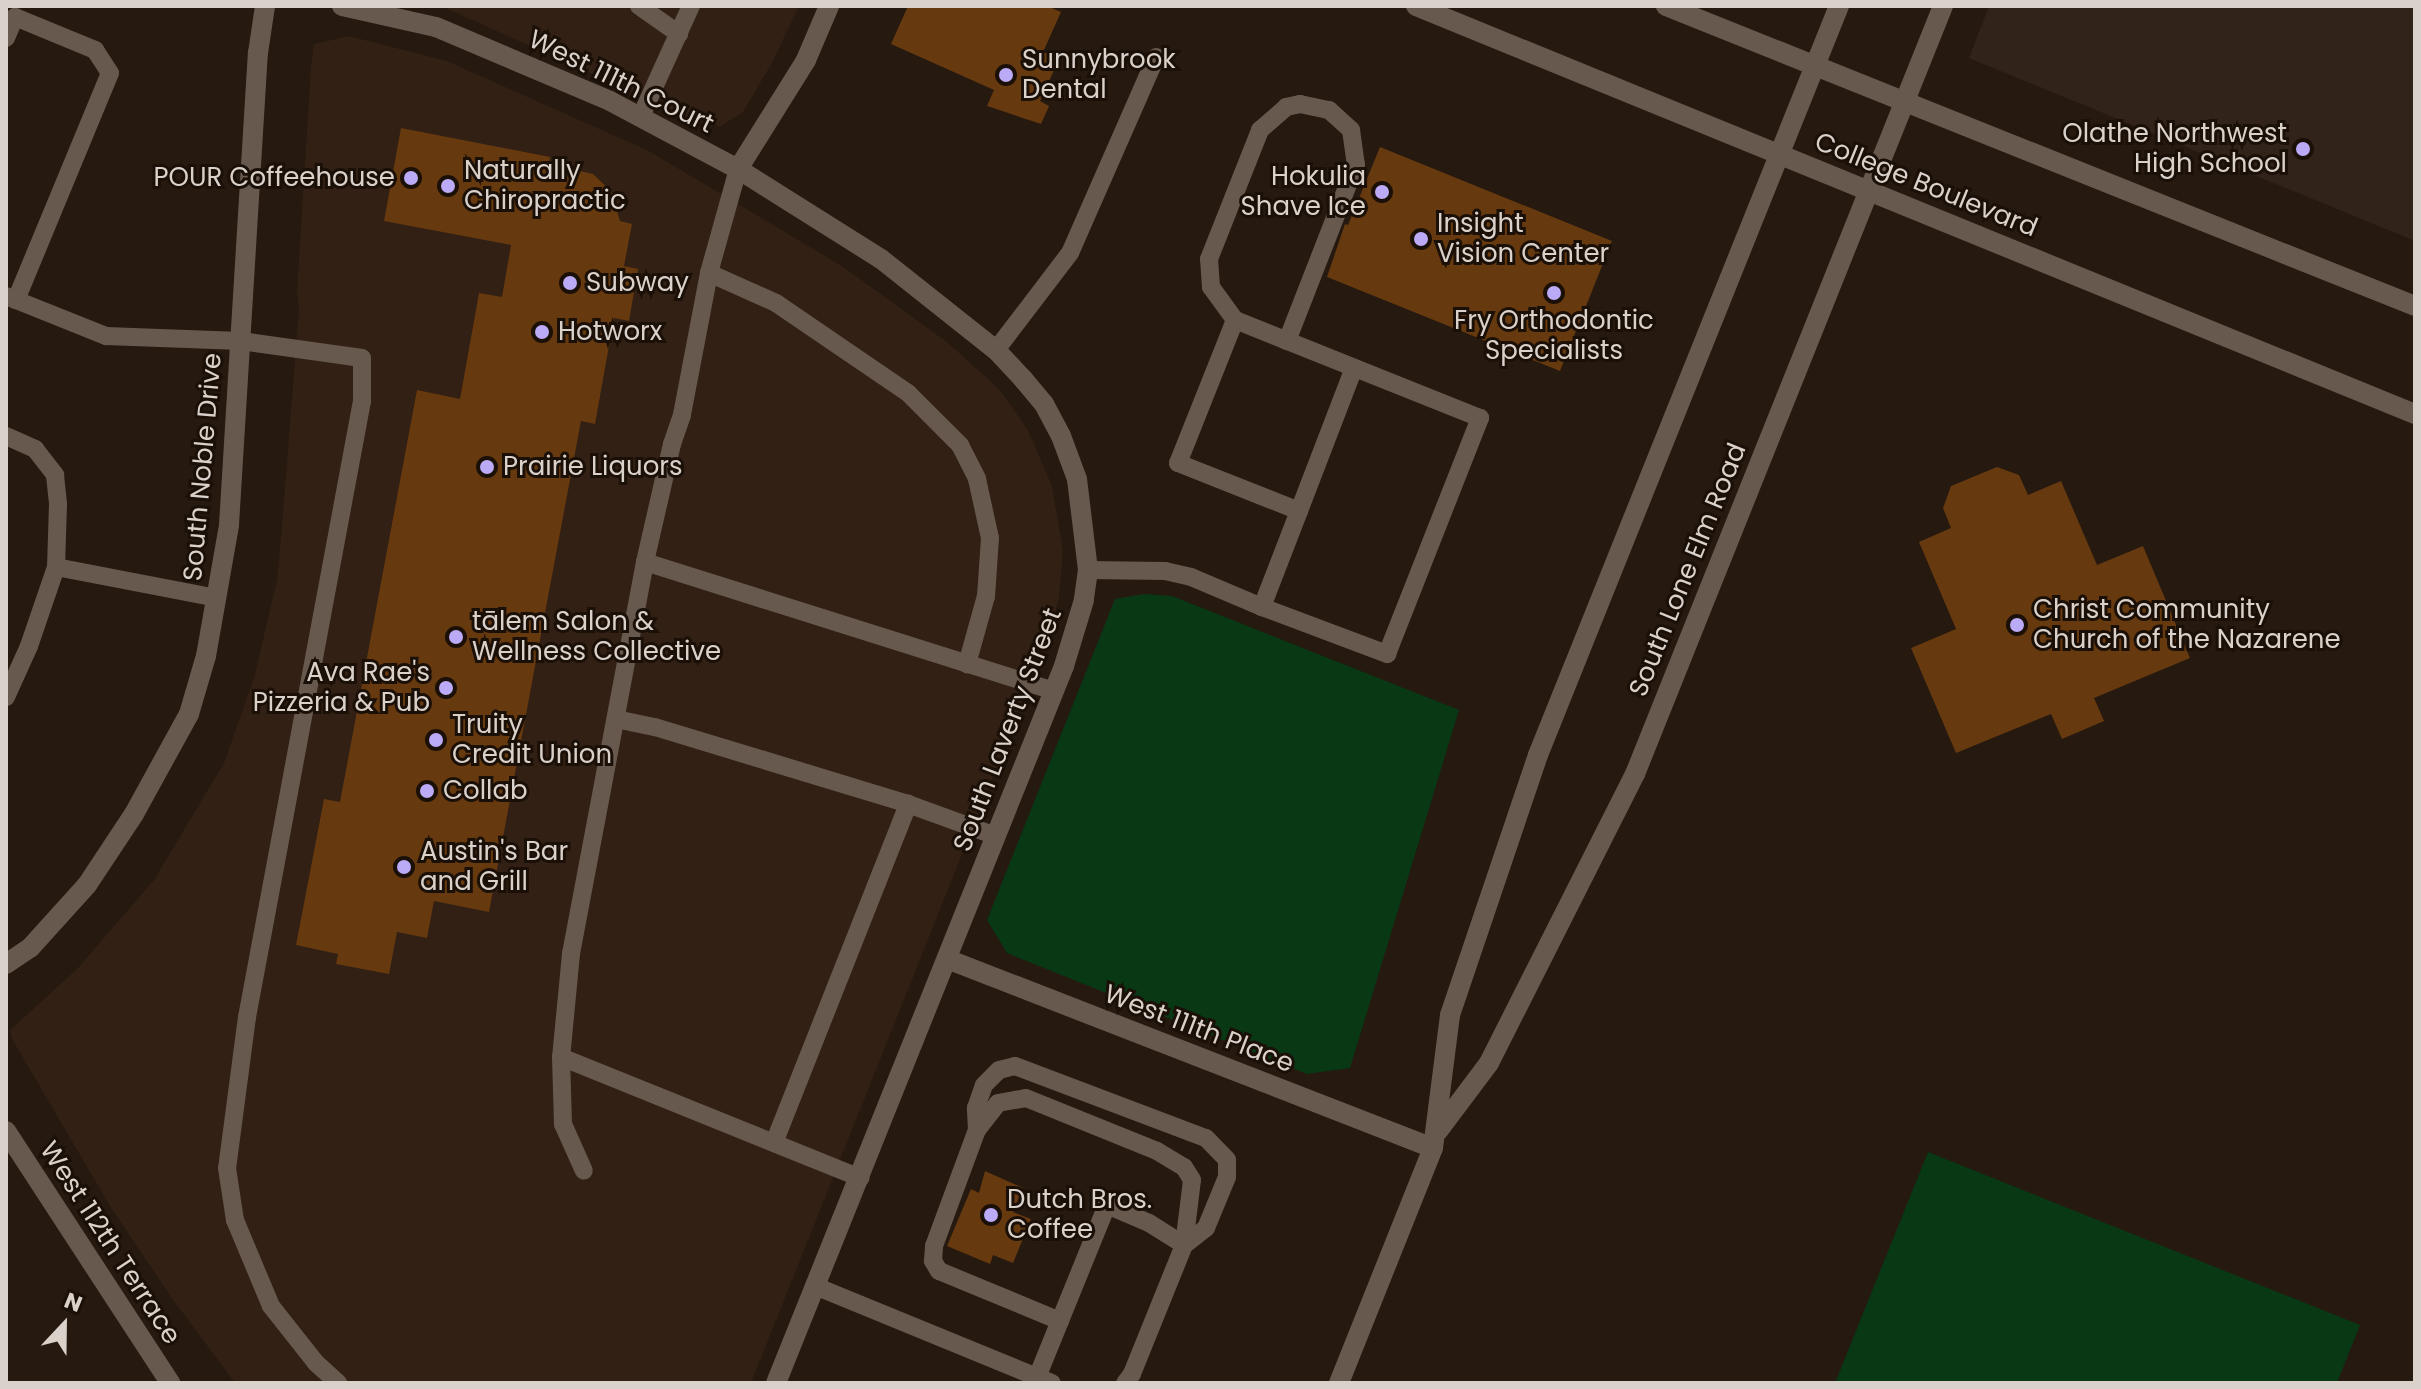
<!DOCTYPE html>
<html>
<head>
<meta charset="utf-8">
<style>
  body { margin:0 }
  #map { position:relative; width:2421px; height:1389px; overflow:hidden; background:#251910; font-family:Poppins,sans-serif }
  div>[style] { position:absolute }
  .built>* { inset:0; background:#312013 }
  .education>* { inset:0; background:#32231a }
  .green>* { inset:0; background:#093815 }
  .building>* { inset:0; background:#67390f }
  .lane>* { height:18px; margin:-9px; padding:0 9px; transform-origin:9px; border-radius:9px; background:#68594f }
  .street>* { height:20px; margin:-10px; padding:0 10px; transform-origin:10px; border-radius:10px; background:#68594f }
  .secondary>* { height:20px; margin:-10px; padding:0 10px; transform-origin:10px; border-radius:10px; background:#68594f }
  .dots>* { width:22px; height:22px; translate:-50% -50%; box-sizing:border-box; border:4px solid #1b1007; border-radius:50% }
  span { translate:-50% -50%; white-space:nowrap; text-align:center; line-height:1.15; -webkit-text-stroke:6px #1b1007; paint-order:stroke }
  .poi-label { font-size:26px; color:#dad1cb }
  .left { translate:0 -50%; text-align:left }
  .right { translate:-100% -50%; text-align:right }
  .street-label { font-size:26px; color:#dad1cb }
  .frame { position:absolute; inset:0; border:8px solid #dad1cb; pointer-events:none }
  .north { position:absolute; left:24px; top:1285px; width:80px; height:80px; -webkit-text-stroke:6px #1b1007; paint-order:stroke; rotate:22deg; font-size:22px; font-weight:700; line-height:32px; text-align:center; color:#dad1cb }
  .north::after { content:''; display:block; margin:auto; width:28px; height:36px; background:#dad1cb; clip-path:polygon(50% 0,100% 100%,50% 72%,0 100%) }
</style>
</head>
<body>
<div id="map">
  <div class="built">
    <i style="clip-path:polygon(441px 6px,799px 6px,773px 61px,743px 112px,721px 126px,705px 125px)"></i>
    <i style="clip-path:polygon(349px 36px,447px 61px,649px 151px,842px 266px,947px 342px,999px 389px,1028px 430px,1052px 486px,1063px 551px,1059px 597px,1050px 634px,751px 1383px,235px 1383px,171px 1297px,110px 1206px,12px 1039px,10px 1030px,77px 969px,154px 880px,224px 763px,254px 678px,277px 580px,282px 525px,299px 309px,297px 290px,311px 67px,314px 44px)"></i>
  </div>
  <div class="education">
    <i style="clip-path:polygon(1989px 6px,2415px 6px,2415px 241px,1969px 58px)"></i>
  </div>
  <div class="green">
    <i style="clip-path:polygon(1144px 594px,1172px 596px,1459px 710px,1350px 1068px,1307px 1074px,1007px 953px,987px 920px,1115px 599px)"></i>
    <i style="clip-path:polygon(1928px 1152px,2360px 1325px,2337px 1383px,1835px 1383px)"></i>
  </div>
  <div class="building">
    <i style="clip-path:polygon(908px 6px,1047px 6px,1061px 12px,1043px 52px,1059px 59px,1040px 101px,1049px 106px,1041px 124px,987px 106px,994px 90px,891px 44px)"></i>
    <i style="clip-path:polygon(401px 128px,550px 157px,549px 164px,593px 174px,611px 191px,620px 221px,632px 224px,624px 266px,638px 269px,629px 321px,614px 318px,595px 424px,581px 421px,489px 912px,434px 901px,427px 938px,397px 932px,389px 974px,336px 964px,338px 954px,296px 945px,324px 799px,340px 802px,417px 390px,460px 399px,479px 293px,502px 297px,511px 245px,384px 221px)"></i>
    <i style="clip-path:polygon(1380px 147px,1612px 241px,1560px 371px,1327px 277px,1345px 224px,1348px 225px)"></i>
    <i style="clip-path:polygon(1997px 467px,2019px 475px,2028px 495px,2061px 481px,2097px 565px,2143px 546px,2190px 658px,2094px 698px,2104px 721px,2062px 739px,2051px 714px,1956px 753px,1911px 648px,1956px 629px,1919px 542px,1951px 528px,1943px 508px,1951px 486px)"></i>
    <i style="clip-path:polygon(985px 1171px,1023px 1188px,1013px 1212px,1031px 1219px,1013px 1263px,993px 1255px,990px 1264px,947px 1246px,971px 1189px,979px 1193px)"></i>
  </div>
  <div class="lane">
    <i style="left:639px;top:6px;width:49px;rotate:35deg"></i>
    <i style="left:6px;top:38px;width:23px;rotate:-67deg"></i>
    <i style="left:15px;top:17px;width:87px;rotate:22.4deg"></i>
    <i style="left:95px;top:50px;width:27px;rotate:57deg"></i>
    <i style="left:110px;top:73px;width:246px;rotate:112.5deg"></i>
    <i style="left:641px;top:116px;width:121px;rotate:-65.6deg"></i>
    <i style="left:738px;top:169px;width:108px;rotate:105.6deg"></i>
    <i style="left:709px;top:273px;width:145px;rotate:100.8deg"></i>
    <i style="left:682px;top:415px;width:31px;rotate:109deg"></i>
    <i style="left:672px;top:444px;width:121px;rotate:102.9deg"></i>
    <i style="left:645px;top:562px;width:399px;rotate:100.7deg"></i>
    <i style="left:571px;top:954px;width:103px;rotate:95.5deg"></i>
    <i style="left:561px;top:1057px;width:323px;rotate:22deg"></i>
    <i style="left:709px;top:273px;width:73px;rotate:24.1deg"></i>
    <i style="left:776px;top:303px;width:160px;rotate:34.3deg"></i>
    <i style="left:908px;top:393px;width:74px;rotate:45deg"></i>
    <i style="left:960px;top:445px;width:38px;rotate:63deg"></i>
    <i style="left:977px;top:479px;width:60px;rotate:77.6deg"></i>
    <i style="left:990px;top:538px;width:58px;rotate:93.9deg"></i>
    <i style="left:986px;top:596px;width:71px;rotate:105.6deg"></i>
    <i style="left:6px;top:296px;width:108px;rotate:21.8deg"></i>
    <i style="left:106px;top:336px;width:135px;rotate:2.1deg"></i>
    <i style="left:241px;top:341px;width:122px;rotate:8deg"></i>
    <i style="left:362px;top:358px;width:43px;rotate:90deg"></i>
    <i style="left:362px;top:401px;width:627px;rotate:100.57deg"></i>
    <i style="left:247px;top:1017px;width:152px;rotate:97.5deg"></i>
    <i style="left:227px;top:1168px;width:53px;rotate:81.3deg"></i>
    <i style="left:235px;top:1220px;width:93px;rotate:67.3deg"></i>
    <i style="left:271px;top:1306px;width:73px;rotate:51.7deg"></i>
    <i style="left:316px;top:1363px;width:30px;rotate:42deg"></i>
    <i style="left:1235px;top:320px;width:41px;rotate:-126deg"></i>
    <i style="left:1211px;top:287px;width:28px;rotate:-94deg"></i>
    <i style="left:1209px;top:259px;width:139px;rotate:-68.4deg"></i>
    <i style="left:1260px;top:130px;width:35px;rotate:-41deg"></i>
    <i style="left:1286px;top:107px;width:14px;rotate:-12deg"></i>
    <i style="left:1300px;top:104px;width:30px;rotate:12deg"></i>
    <i style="left:1329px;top:110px;width:30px;rotate:42deg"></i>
    <i style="left:1351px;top:130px;width:34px;rotate:82deg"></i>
    <i style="left:1356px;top:164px;width:190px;rotate:111.3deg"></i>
    <i style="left:996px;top:350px;width:122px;rotate:-52.7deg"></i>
    <i style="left:1070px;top:253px;width:214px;rotate:-66.3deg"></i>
    <i style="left:6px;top:436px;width:32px;rotate:24deg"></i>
    <i style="left:35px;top:449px;width:33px;rotate:52deg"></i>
    <i style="left:55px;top:475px;width:29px;rotate:84deg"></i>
    <i style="left:58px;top:504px;width:63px;rotate:91.8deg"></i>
    <i style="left:56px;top:567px;width:164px;rotate:10.9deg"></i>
    <i style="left:1299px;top:511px;width:153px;rotate:-69deg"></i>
    <i style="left:645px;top:562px;width:429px;rotate:17.5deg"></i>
    <i style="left:1088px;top:570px;width:77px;rotate:0.7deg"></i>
    <i style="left:1165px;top:571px;width:27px;rotate:13deg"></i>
    <i style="left:1191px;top:577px;width:77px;rotate:22.9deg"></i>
    <i style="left:1262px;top:607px;width:134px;rotate:20.6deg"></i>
    <i style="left:1387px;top:654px;width:254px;rotate:-68.5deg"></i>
    <i style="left:1480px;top:418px;width:264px;rotate:-158.2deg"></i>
    <i style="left:1235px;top:320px;width:154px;rotate:111.7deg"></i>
    <i style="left:1178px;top:463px;width:130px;rotate:21.6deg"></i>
    <i style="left:1299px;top:511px;width:103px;rotate:111.1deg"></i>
    <i style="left:6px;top:697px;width:56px;rotate:-65.7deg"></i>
    <i style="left:29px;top:646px;width:83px;rotate:-71.1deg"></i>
    <i style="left:616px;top:719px;width:40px;rotate:12deg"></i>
    <i style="left:655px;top:727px;width:264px;rotate:16.9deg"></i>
    <i style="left:908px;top:804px;width:94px;rotate:20deg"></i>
    <i style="left:561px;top:1057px;width:67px;rotate:88.3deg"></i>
    <i style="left:563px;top:1124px;width:51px;rotate:65.9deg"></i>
    <i style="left:977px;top:1130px;width:22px;rotate:-93deg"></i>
    <i style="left:976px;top:1108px;width:24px;rotate:-71deg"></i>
    <i style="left:984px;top:1085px;width:21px;rotate:-45deg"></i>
    <i style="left:999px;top:1070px;width:16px;rotate:-14deg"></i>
    <i style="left:1015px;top:1066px;width:204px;rotate:20.7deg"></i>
    <i style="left:1206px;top:1138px;width:30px;rotate:46deg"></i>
    <i style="left:1227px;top:1160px;width:17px;rotate:90deg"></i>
    <i style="left:1227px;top:1177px;width:55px;rotate:112.4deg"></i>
    <i style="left:1206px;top:1228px;width:28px;rotate:142deg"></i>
    <i style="left:1184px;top:1245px;width:41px;rotate:-147.8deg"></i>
    <i style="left:1149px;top:1223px;width:46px;rotate:-156.8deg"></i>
    <i style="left:1107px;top:1205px;width:186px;rotate:112.1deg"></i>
    <i style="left:774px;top:1143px;width:365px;rotate:-68.4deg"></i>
    <i style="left:815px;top:1286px;width:256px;rotate:22.3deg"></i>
    <i style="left:1060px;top:1321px;width:131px;rotate:-157.5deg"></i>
    <i style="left:939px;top:1271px;width:12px;rotate:-121deg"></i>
    <i style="left:933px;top:1261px;width:15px;rotate:-86deg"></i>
    <i style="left:934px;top:1246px;width:124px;rotate:-69.7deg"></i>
    <i style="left:977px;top:1130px;width:34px;rotate:-52deg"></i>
    <i style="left:998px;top:1103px;width:28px;rotate:-10deg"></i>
    <i style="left:1026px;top:1098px;width:141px;rotate:22deg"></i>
    <i style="left:1157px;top:1151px;width:31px;rotate:31deg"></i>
    <i style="left:1184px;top:1167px;width:15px;rotate:58deg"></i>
    <i style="left:1192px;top:1180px;width:65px;rotate:97deg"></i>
    <i style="left:1184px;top:1245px;width:139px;rotate:112deg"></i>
    <i style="left:1132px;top:1374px;width:11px;rotate:128deg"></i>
  </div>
  <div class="street">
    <i style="left:342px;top:6px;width:96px;rotate:12.6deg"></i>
    <i style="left:436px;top:27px;width:189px;rotate:23deg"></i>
    <i style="left:610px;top:101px;width:145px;rotate:28deg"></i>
    <i style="left:738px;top:169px;width:169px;rotate:32.2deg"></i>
    <i style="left:881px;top:259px;width:147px;rotate:38.4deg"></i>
    <i style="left:996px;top:350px;width:40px;rotate:47deg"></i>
    <i style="left:1023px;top:379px;width:33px;rotate:50deg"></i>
    <i style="left:1044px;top:404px;width:36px;rotate:62deg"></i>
    <i style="left:1061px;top:436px;width:46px;rotate:69.6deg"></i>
    <i style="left:1077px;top:479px;width:92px;rotate:83.1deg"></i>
    <i style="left:1088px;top:570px;width:30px;rotate:98deg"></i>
    <i style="left:1084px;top:600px;width:69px;rotate:106.9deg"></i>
    <i style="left:1064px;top:666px;width:773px;rotate:111.88deg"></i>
    <i style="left:738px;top:169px;width:128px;rotate:-58deg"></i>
    <i style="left:806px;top:60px;width:59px;rotate:-66.9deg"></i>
    <i style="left:947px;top:959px;width:521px;rotate:21.25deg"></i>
    <i style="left:6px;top:964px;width:29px;rotate:-34deg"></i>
    <i style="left:30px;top:948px;width:85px;rotate:-47.9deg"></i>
    <i style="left:87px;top:885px;width:85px;rotate:-56.5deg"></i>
    <i style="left:134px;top:814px;width:114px;rotate:-61.2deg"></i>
    <i style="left:189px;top:714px;width:60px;rotate:-73.7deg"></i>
    <i style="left:206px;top:656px;width:133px;rotate:-80deg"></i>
    <i style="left:229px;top:525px;width:473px;rotate:-86.5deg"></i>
    <i style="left:258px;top:53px;width:48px;rotate:-81.5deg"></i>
    <i style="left:6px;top:1131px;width:301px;rotate:56.9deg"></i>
  </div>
  <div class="secondary">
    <i style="left:1416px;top:6px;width:1079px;rotate:22.22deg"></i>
    <i style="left:1666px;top:6px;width:807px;rotate:21.83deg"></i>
    <i style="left:1438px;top:1131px;width:85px;rotate:-53.1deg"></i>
    <i style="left:1489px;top:1063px;width:324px;rotate:-63.2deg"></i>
    <i style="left:1635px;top:774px;width:827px;rotate:-68.15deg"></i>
    <i style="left:1339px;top:1383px;width:253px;rotate:-68.2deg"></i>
    <i style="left:1433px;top:1148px;width:134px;rotate:-82.7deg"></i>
    <i style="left:1450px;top:1015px;width:274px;rotate:-71.3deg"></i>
    <i style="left:1538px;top:755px;width:807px;rotate:-68.11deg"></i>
  </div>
  <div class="dots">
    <i style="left:1006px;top:75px;background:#bbaaf6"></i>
    <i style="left:2303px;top:149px;background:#bbaaf6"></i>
    <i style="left:411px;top:178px;background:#bbaaf6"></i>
    <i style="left:448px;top:186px;background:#bbaaf6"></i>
    <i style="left:1382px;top:192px;background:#bbaaf6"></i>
    <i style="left:1421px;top:239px;background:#bbaaf6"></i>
    <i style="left:570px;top:283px;background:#bbaaf6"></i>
    <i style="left:1554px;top:293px;background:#bbaaf6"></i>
    <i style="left:542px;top:332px;background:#bbaaf6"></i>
    <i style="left:487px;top:467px;background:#bbaaf6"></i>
    <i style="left:2017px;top:625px;background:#bbaaf6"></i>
    <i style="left:456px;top:637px;background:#bbaaf6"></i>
    <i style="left:446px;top:688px;background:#bbaaf6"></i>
    <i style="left:436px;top:740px;background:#bbaaf6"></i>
    <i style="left:427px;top:791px;background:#bbaaf6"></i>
    <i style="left:404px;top:867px;background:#bbaaf6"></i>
    <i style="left:991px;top:1215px;background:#bbaaf6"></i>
  </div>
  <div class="poi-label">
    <span class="left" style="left:1022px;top:75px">Sunnybrook<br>Dental</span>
    <span class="right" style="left:2287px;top:149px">Olathe Northwest<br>High School</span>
    <span class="left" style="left:464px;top:186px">Naturally<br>Chiropractic</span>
    <span class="right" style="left:1366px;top:192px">Hokulia<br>Shave Ice</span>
    <span class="right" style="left:395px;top:178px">POUR Coffeehouse</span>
    <span class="left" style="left:1437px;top:239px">Insight<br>Vision Center</span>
    <span class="left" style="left:586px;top:283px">Subway</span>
    <span style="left:1554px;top:336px">Fry Orthodontic<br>Specialists</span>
    <span class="left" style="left:558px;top:332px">Hotworx</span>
    <span class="left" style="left:503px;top:467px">Prairie Liquors</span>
    <span class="left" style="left:2033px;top:625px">Christ Community<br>Church of the Nazarene</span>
    <span class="left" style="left:472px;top:637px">tālem Salon &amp;<br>Wellness Collective</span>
    <span class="right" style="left:430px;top:688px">Ava Rae's<br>Pizzeria &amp; Pub</span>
    <span class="left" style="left:452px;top:740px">Truity<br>Credit Union</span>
    <span class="left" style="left:443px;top:791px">Collab</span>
    <span class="left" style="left:420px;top:867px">Austin's Bar<br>and Grill</span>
    <span class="left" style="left:1007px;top:1215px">Dutch Bros.<br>Coffee</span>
  </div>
  <div class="street-label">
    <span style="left:621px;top:82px;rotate:26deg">West 111th Court</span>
    <span style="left:1926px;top:185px;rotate:22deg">College Boulevard</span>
    <span style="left:203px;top:467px;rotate:-85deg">South Noble Drive</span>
    <span style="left:1688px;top:570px;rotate:-68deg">South Lone Elm Road</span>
    <span style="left:1008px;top:730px;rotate:-69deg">South Laverty Street</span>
    <span style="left:1199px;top:1029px;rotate:21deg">West 111th Place</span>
    <span style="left:110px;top:1243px;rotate:57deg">West 112th Terrace</span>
  </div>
  <div class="frame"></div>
  <div class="north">N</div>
</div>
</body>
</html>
